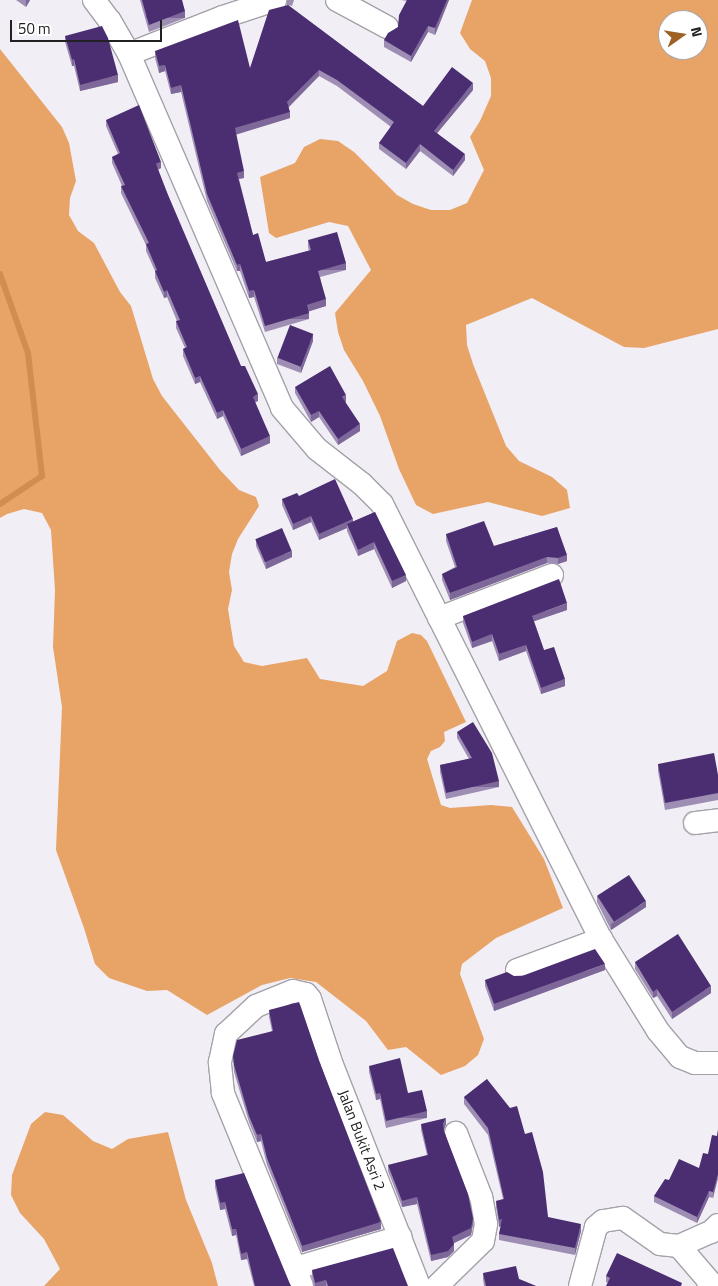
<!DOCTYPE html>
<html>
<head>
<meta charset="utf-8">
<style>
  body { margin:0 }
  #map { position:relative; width:718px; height:1286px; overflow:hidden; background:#f1eef6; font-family:"Titillium Web",sans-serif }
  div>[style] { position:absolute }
  .forest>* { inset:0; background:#e8a367 }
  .stream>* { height:6px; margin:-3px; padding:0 3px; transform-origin:3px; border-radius:3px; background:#d18d51 }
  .roads { filter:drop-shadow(1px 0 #a4a1a9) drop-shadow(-1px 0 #a4a1a9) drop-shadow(0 1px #a4a1a9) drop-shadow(0 -1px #a4a1a9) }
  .minor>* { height:22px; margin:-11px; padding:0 11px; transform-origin:11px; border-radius:11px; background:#fff }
  .wall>* { inset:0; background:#9e8eb4 }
  .shaded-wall>* { inset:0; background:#7d6899; transform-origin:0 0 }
  .building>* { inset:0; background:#4b2e71; transform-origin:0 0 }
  span { translate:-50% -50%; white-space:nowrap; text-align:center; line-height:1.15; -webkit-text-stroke:5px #fff; paint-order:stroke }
  .street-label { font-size:15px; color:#212023 }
  .north { position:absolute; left:658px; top:10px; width:50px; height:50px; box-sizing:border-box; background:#fff; border:1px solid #a6a6a7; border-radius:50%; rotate:77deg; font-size:14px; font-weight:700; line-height:20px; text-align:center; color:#212023 }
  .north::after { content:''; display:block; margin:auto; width:18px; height:22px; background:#9e6125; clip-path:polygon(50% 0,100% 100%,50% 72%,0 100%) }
  .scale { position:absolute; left:10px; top:20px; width:152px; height:22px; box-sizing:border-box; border:2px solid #212023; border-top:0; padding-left:6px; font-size:15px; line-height:18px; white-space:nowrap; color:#212023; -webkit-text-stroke:4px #fff; paint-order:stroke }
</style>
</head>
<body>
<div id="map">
  <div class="forest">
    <i style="clip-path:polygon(evenodd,472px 0,718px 0,718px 329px,644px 348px,624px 347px,532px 298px,466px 325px,467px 345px,473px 364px,506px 446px,519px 461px,552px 477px,567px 490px,570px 508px,542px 516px,488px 502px,433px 514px,416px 505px,399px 469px,380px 416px,363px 381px,344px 350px,338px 332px,335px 313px,371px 270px,348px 226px,329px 222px,276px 238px,269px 233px,260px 177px,295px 163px,304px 147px,320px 139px,338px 141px,354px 152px,397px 195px,413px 204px,431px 210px,450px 210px,467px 203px,484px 170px,470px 137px,480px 121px,491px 96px,491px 78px,485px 61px,470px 49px,460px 33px,472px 0,668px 20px,698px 20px,698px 50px,668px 50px,668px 20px)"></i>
    <i style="clip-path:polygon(0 49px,62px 127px,69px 143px,76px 181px,70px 198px,69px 215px,78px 231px,94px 243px,120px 292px,131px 306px,153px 379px,162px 396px,220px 470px,239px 490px,256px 497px,259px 506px,238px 539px,232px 554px,229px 572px,232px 590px,228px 609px,234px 646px,244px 662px,262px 666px,307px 658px,320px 679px,363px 686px,387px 671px,397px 641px,412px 633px,421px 635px,427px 641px,466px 722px,444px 732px,445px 741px,440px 747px,431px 751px,427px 759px,441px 805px,450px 808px,491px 805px,512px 807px,544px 859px,563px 908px,496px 938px,462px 964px,460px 974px,484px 1039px,478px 1055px,465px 1066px,441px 1075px,406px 1047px,388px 1050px,366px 1021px,316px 982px,290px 978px,262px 985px,207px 1015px,167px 990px,147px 991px,109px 978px,95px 964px,84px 928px,56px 850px,62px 707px,53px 647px,55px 590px,51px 530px,42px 513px,24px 509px,7px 514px,0 518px)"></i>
    <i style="clip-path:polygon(45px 1112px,63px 1115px,93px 1141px,112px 1149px,128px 1139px,168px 1132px,186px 1200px,212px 1263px,218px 1286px,44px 1286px,60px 1269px,44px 1239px,20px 1213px,11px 1195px,12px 1175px,31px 1124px)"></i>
  </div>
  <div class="stream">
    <i style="left:0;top:274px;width:84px;rotate:70.5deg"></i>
    <i style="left:28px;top:353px;width:124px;rotate:83.5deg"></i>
    <i style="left:42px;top:476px;width:50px;rotate:146.3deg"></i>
  </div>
  <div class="roads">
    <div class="minor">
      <i style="left:94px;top:0;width:26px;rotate:53deg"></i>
      <i style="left:110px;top:21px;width:38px;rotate:60deg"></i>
      <i style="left:129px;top:54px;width:386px;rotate:66.6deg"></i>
      <i style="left:282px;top:408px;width:54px;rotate:49.5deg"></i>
      <i style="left:317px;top:449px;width:57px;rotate:37.9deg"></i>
      <i style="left:362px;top:484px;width:28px;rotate:45deg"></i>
      <i style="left:382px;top:504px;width:487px;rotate:63.3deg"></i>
      <i style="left:601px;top:939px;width:108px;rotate:58.2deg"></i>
      <i style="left:658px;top:1031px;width:34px;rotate:50deg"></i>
      <i style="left:680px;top:1057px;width:16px;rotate:22deg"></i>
      <i style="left:695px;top:1063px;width:23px"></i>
      <i style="left:337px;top:0;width:57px;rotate:28.4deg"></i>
      <i style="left:129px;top:54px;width:101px;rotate:-21.5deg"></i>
      <i style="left:223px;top:17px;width:55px;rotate:-18.1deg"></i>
      <i style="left:439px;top:618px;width:121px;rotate:-20.8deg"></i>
      <i style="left:695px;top:823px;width:23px;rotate:-7deg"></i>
      <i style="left:517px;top:970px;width:90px;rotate:-20.3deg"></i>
      <i style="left:679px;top:1246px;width:45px;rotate:49.5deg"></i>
      <i style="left:708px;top:1280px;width:6px;rotate:81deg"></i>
      <i style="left:296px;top:1268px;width:109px;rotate:-16.6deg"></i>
      <i style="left:302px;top:1286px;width:209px;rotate:-112.3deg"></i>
      <i style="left:223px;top:1093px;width:31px;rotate:-96deg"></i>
      <i style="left:220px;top:1062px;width:29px;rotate:-78deg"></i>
      <i style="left:226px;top:1034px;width:41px;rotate:-43deg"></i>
      <i style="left:256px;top:1006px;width:40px;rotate:-22deg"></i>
      <i style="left:293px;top:991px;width:13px;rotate:13deg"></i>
      <i style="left:306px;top:994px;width:6px;rotate:51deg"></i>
      <i style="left:310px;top:999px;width:70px;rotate:71.6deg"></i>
      <i style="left:332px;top:1065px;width:238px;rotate:68.5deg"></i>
      <i style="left:437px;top:1286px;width:64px;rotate:-44.4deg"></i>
      <i style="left:483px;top:1241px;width:17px;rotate:-80deg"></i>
      <i style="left:486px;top:1224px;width:27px;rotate:-100deg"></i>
      <i style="left:481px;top:1197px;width:69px;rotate:-111.3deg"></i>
      <i style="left:580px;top:1286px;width:61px;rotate:-74.8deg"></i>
      <i style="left:596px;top:1227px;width:9px;rotate:-41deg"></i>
      <i style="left:603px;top:1221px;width:20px;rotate:-9deg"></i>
      <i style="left:623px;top:1218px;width:45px;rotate:35.1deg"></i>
      <i style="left:660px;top:1244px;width:19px;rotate:6deg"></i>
      <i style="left:679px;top:1246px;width:35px;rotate:-24deg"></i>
      <i style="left:711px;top:1232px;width:10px;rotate:-45deg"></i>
    </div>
  </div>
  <div class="wall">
    <i style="clip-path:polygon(16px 0,30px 0,26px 7px)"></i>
    <i style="clip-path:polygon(140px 0,182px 0,185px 18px,149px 32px)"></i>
    <i style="clip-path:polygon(287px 0,294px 0,292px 6px,288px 5px,423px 106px,473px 90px,437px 133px,465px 160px,453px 176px,420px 151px,406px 169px,379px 149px,379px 143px,391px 127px,337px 86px,319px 76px,288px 107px,290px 118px,236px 134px,244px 178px,239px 179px,253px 235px,266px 262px,309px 251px,308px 247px,308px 240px,346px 270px,320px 277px,326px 306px,309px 311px,309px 319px,265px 332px,254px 297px,249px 298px,240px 271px,237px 271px,207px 201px,181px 92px,171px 94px,165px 71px,159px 73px,155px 58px,155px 51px,250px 68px,288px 5px,287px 5px)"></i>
    <i style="clip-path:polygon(401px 0,449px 0,435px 35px,428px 32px,411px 62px,384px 47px,384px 40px,398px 27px,407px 1px)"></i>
    <i style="clip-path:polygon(65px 36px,118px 82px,80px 91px,74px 66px,72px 66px,65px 42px)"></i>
    <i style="clip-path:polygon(106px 120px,161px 168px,158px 170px,168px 195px,241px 366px,258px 401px,255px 402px,270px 443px,241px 456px,223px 416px,217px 419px,200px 382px,195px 384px,183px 356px,183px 349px,185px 348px,176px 328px,176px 321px,177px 321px,167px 297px,164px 298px,155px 278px,155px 271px,146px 251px,146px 245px,121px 193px,121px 186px,122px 186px,112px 163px,112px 157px,118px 154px,106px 126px)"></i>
    <i style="clip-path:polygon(313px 341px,301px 373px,277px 364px,277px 358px)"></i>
    <i style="clip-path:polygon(295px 387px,346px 402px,345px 402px,360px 431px,338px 445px,319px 417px,311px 422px,295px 393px)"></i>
    <i style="clip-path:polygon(299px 496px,353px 522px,375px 512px,406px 581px,392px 588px,374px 549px,358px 556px,347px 531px,347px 528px,319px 540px,311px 522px,293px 530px,282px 505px,282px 499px)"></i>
    <i style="clip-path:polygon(557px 527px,567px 561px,558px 564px,547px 563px,450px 600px,442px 580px,442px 574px,455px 567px,446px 541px,446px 534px,494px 546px)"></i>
    <i style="clip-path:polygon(256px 540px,292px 557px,266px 569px,256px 546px)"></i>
    <i style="clip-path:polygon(567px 610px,534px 621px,544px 650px,565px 686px,541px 694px,526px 651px,499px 661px,492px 641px,472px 648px,463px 623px,463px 616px)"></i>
    <i style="clip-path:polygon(457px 732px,499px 787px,446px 799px,440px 772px,440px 765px,469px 759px,457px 738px)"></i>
    <i style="clip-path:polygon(658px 764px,718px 775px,718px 800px,665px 810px,658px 771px)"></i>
    <i style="clip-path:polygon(597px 896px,646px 907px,611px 930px,597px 902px)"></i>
    <i style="clip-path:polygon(635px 962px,711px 993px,672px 1019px,657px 996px,653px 998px,635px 969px)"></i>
    <i style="clip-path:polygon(605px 970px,494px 1011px,485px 986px,485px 980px,514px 976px)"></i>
    <i style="clip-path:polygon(269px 1010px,320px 1063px,381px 1229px,302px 1252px,267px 1165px,261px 1141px,257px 1142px,249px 1122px,234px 1072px,233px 1056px,272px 1031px,269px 1017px)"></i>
    <i style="clip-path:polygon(369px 1066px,427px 1118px,386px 1128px,380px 1099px,376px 1100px,369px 1072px)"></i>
    <i style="clip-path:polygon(487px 1079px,548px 1217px,581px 1231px,575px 1255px,499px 1240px,499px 1234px,501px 1226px,499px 1227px,496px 1207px,496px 1201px,503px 1199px,488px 1135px,464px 1104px,464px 1097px)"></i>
    <i style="clip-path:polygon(421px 1124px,446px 1124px,444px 1130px,473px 1224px,471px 1235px,454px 1243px,454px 1251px,448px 1257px,431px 1261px,417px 1204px,402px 1207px,388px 1171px,388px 1165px,427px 1155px,421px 1130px)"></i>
    <i style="clip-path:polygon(718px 1130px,718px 1179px,713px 1198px,709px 1197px,697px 1223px,654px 1202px,654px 1196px,669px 1180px,699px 1168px,708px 1154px,717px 1136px)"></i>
    <i style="clip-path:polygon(215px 1180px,290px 1284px,291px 1286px,254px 1286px,247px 1259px,241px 1260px,236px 1235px,232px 1236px,225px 1209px,220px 1210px,215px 1187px)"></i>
    <i style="clip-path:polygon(312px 1270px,407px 1285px,408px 1286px,314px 1286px,312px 1277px)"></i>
    <i style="clip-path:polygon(483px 1273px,519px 1279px,536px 1286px,484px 1286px,483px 1279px)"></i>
    <i style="clip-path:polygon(606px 1276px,682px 1286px,608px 1283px,606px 1282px)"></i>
  </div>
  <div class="shaded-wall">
    <i style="clip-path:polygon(26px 0,30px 0,26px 7px)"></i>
    <i style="clip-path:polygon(447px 0,449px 0,435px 35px,435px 28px)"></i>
    <i style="left:185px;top:11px;width:7px;height:39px;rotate:90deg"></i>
    <i style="clip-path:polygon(428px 26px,428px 32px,411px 62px,411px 56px)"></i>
    <i style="clip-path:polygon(74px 59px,74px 66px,72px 66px,72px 60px)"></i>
    <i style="clip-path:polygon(165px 65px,165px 71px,159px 73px,159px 66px)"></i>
    <i style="clip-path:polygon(319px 70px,319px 76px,287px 109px,287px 102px)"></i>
    <i style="clip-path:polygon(118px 75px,118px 82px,80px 91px,80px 85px)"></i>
    <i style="clip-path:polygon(473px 83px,473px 90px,434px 137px,434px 131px)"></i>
    <i style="clip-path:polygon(181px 85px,181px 92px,171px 94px,171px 88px)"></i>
    <i style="clip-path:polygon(290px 112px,290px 118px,235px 135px,235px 128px)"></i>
    <i style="clip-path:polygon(420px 144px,420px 151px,406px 169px,406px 163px)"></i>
    <i style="clip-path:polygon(465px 154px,465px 160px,453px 176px,453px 170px)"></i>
    <i style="clip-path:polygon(161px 162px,161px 168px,156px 170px,156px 164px)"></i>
    <i style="clip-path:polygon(244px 171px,244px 178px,237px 179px,237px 173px)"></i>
    <i style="left:346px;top:263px;width:7px;height:29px;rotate:90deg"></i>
    <i style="clip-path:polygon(240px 264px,240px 271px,237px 271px,237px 265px)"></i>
    <i style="clip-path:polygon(167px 290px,167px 297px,164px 298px,164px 292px)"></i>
    <i style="clip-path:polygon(254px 290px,254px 297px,249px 298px,249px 291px)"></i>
    <i style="clip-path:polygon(326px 299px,326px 306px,307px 312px,307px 305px)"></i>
    <i style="left:309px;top:313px;width:6px;height:46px;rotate:90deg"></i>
    <i style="clip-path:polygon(313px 334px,313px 341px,301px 373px,301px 367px)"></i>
    <i style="clip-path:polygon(200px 376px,200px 382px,195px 384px,195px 378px)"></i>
    <i style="clip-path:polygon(258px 394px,258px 401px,253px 403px,253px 397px)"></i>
    <i style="clip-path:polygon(346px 395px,346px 402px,342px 404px,342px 397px)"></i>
    <i style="clip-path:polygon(223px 410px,223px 416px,217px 419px,217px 413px)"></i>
    <i style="clip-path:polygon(319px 411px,319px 417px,311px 422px,311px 415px)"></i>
    <i style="clip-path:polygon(360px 424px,360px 431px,338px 445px,338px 439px)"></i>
    <i style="clip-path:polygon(270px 436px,270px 443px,241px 456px,241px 449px)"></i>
    <i style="clip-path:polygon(311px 516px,311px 522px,293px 530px,293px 524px)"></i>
    <i style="clip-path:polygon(353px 519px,353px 525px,347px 524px,347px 528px,319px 540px,319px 534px)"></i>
    <i style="clip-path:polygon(374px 542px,374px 549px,358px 556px,358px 550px)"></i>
    <i style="clip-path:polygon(292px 551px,292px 557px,266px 569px,266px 562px)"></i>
    <i style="clip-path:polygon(567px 555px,567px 561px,558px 564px,558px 558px)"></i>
    <i style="clip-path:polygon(547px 557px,547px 563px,450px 600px,450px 593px)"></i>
    <i style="clip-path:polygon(406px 575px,406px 581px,392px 588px,392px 581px)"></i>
    <i style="clip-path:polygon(567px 603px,567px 610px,532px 622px,532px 616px)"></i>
    <i style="clip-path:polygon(492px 634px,492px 641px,472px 648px,472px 642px)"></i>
    <i style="clip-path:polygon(526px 645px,526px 651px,499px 661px,499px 654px)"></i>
    <i style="clip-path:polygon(565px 679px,565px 686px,541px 694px,541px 688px)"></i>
    <i style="left:499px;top:781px;width:6px;height:54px;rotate:90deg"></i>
    <i style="clip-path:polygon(646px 901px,646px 907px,611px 930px,611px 924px)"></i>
    <i style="clip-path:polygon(605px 964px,605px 970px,494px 1011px,494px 1004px)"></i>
    <i style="clip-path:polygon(711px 986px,711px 993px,672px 1019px,672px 1012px)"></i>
    <i style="clip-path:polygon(657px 989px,657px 996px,653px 998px,653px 992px)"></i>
    <i style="clip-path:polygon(380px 1093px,380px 1099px,376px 1100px,376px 1094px)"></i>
    <i style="left:427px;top:1111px;width:7px;height:42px;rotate:90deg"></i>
    <i style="clip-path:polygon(446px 1118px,446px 1124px,443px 1131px,443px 1124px)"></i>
    <i style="clip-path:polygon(261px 1134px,261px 1141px,257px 1142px,257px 1135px)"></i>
    <i style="clip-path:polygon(717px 1174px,717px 1179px,713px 1198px,713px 1192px)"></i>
    <i style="clip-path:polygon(709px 1191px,709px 1197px,697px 1223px,697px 1217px)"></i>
    <i style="clip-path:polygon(417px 1197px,417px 1204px,402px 1207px,402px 1201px)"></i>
    <i style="clip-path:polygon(225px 1202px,225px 1209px,220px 1210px,220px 1203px)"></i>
    <i style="clip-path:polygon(473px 1218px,473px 1224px,471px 1235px,452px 1244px,452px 1237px)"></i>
    <i style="clip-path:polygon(502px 1219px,502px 1225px,499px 1227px,499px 1220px)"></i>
    <i style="clip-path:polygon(381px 1222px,381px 1229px,302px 1252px,302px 1246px)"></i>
    <i style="clip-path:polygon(581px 1224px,581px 1231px,575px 1255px,575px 1248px)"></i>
    <i style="clip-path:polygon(232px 1229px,236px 1229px,236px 1235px,232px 1236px)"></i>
    <i style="clip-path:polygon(454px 1244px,454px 1251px,448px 1257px,431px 1261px,431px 1255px)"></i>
    <i style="clip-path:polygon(247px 1252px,247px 1259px,241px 1260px,241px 1254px)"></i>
    <i style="clip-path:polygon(326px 1280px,326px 1286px,315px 1286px,315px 1283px)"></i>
  </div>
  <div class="building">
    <i style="clip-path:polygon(142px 0,182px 0,185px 11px,149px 25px)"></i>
    <i style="clip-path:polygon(407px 0,447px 0,435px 28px,428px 26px,411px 56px,384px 40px,388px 33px,398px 27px,399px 15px)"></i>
    <i style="clip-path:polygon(288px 5px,423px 106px,452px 67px,473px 83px,434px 131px,465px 154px,453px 170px,420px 144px,406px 163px,379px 143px,394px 122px,337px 80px,319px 70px,287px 102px,290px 112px,235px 128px,244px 171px,237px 173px,253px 235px,258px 233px,266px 262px,311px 250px,308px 240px,337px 232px,346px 263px,318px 271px,326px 299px,307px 305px,309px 313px,265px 326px,254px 290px,249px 291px,240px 264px,237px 265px,207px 194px,181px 85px,171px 88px,165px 65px,159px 66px,155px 51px,238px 20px,250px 68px,269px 10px)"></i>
    <i style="clip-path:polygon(102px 26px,108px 38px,118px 75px,80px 85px,74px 59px,72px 60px,65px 36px)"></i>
    <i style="clip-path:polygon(139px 105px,161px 162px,156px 164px,168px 195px,241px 366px,245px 366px,258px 394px,253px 397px,270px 436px,241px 449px,223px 410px,217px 413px,200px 376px,195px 378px,183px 349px,187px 347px,176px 321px,180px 320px,167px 290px,164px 292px,155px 271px,157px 270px,146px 244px,149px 243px,121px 186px,125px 185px,112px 157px,120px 153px,106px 120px)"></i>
    <i style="left:290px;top:325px;width:25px;height:35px;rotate:21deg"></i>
    <i style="clip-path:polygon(330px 366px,346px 395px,342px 397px,360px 424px,338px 439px,319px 411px,311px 415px,295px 387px)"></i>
    <i style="clip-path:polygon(335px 479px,353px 519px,319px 534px,311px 516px,293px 524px,282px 499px,297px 493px,299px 496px)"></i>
    <i style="clip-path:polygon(375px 512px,406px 575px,392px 581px,374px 542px,358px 550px,347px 524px)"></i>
    <i style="clip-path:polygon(484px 521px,494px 546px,557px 527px,567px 555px,558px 558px,547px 557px,450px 593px,442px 574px,457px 567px,446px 534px)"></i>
    <i style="left:282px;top:528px;width:25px;height:29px;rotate:67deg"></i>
    <i style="clip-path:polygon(559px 579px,567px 603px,532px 616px,544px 650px,554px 647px,565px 679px,541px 688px,526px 645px,499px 654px,492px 634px,472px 642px,463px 616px)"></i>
    <i style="clip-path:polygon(473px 722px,492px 753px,499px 781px,446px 793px,440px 765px,472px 758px,457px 732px)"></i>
    <i style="clip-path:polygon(714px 753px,718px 775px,718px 793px,665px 803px,658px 764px)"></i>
    <i style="left:629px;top:875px;width:31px;height:38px;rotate:57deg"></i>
    <i style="clip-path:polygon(678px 934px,711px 986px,672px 1012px,657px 989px,653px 992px,635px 962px)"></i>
    <i style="clip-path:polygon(595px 949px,605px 964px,494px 1004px,485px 980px,507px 972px,514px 976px,522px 976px)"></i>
    <i style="clip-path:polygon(299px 1002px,320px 1063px,381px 1222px,302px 1246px,267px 1158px,261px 1134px,257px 1135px,249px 1116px,234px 1065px,233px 1056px,237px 1040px,273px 1031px,269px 1010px)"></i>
    <i style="clip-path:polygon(400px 1058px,408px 1093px,422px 1090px,427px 1111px,386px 1121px,380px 1093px,376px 1094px,369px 1066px)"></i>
    <i style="clip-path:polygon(487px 1079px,510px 1108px,517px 1106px,525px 1134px,532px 1132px,543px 1172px,548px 1217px,581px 1224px,575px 1248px,499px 1234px,502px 1219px,499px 1220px,496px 1201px,504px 1199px,488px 1128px,464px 1097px)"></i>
    <i style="clip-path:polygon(446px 1118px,443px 1124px,444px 1131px,468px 1194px,473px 1218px,471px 1228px,452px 1237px,454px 1244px,448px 1251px,431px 1255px,417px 1197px,402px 1201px,388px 1165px,428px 1155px,421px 1124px)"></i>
    <i style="clip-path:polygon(718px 1130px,718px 1174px,713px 1192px,709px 1191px,697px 1217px,654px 1196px,665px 1179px,669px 1180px,679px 1159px,699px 1168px,703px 1153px,708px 1154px,712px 1135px,717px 1136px)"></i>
    <i style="clip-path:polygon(244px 1173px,290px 1284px,291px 1286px,255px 1286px,247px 1252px,241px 1254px,236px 1229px,232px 1229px,225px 1202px,220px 1203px,215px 1180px)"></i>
    <i style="clip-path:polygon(393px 1248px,408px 1286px,328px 1286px,326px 1280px,315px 1283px,312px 1270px)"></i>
    <i style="clip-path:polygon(617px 1253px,682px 1283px,681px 1286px,606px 1286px,610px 1278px,606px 1276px)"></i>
    <i style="clip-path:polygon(516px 1266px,519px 1279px,536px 1286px,486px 1286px,483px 1273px)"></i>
  </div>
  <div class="street-label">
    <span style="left:362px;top:1140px;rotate:69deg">Jalan Bukit Asri 2</span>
  </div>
  <div class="north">N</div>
  <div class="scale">50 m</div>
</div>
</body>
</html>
